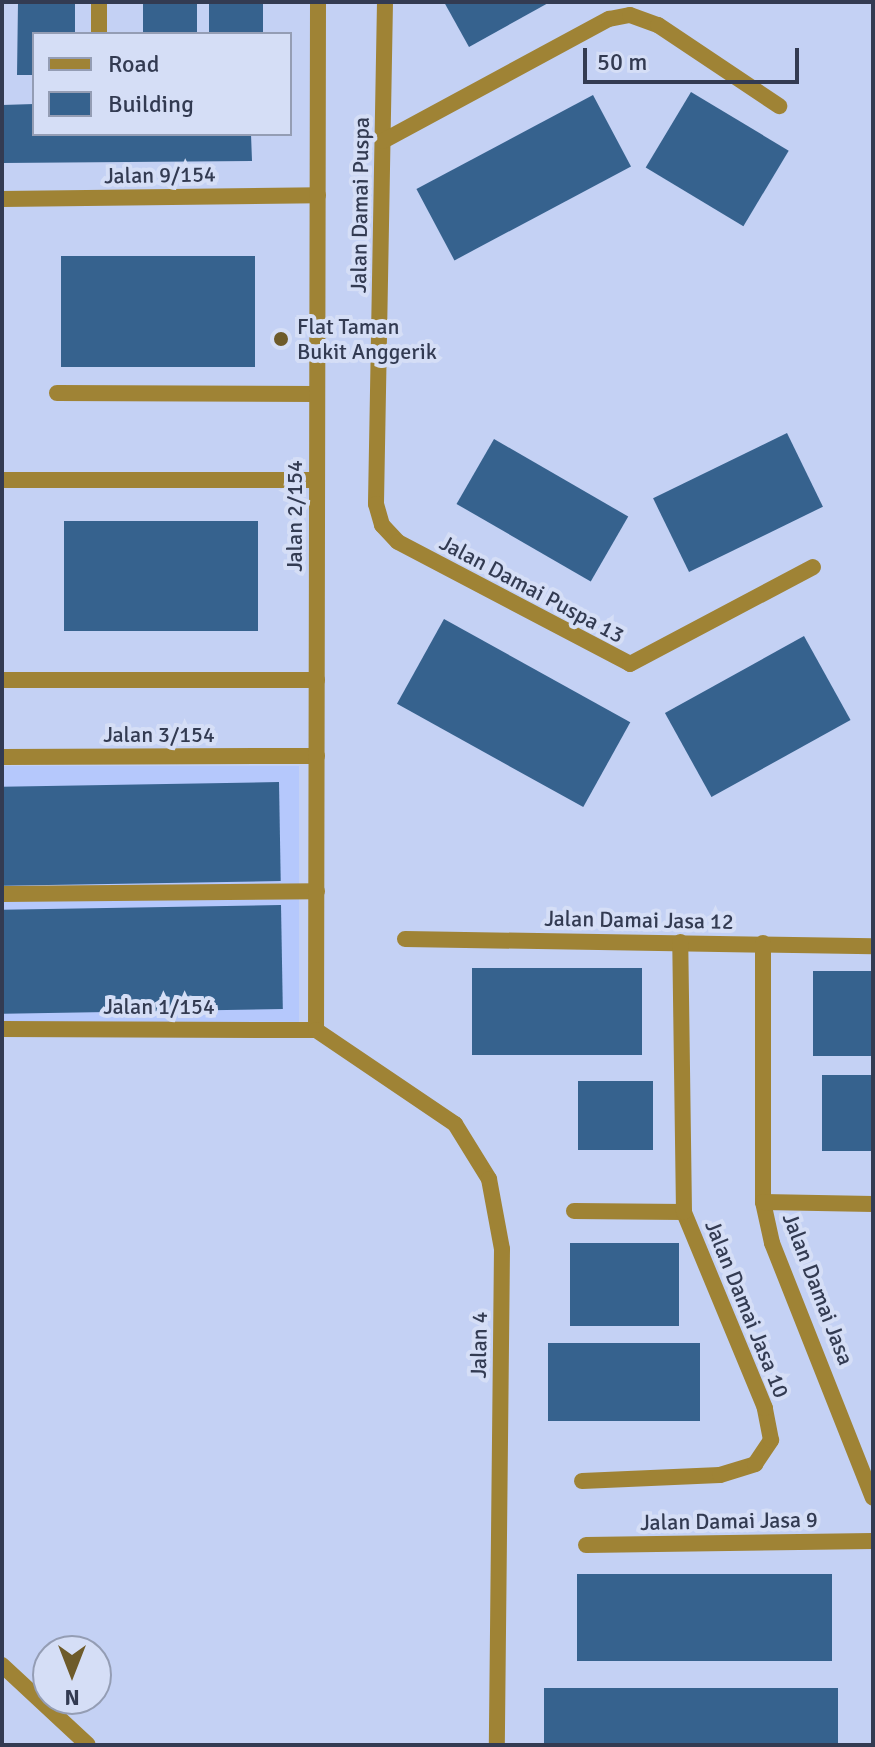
<!DOCTYPE html>
<html>
<head>
<meta charset="utf-8">
<style>
  body { margin:0 }
  #map { position:relative; width:875px; height:1747px; overflow:hidden; background:#c4d1f4; font-family:Signika,sans-serif }
  div>[style] { position:absolute }
  .built>* { inset:0; background:#b5c8fc; transform-origin:0 0 }
  .building>* { inset:0; background:#36628e; transform-origin:0 0 }
  .service>* { height:16px; margin:-8px; padding:0 8px; transform-origin:8px; border-radius:8px; background:#9f8335 }
  .minor>* { height:16px; margin:-8px; padding:0 8px; transform-origin:8px; border-radius:8px; background:#9f8335 }
  .tertiary>* { height:16px; margin:-8px; padding:0 8px; transform-origin:8px; border-radius:8px; background:#9f8335 }
  .dots>* { width:22px; height:22px; translate:-50% -50%; box-sizing:border-box; border:4px solid #d5def6; border-radius:50% }
  span { translate:-50% -50%; white-space:nowrap; text-align:center; line-height:1.15; -webkit-text-stroke:8px #d5def6; paint-order:stroke }
  .street-label { font-size:22px; color:#333b52 }
  .poi-label { font-size:22px; color:#333b52 }
  .left { translate:0 -50%; text-align:left }
  .frame { position:absolute; inset:0; border:4px solid #333b52; pointer-events:none }
  .legend { position:absolute; left:32px; top:32px; width:260px; height:104px; box-sizing:border-box; background:#d5def6; border:2px solid #949db4; margin:0; padding:10px 14px; list-style:none; font-size:24px; color:#333b52 }
  .legend li { display:flex; align-items:center; gap:16px; height:40px }
  .legend b { width:40px; border:2px solid #949db4 }
  .north { position:absolute; left:32px; top:1635px; width:80px; height:80px; box-sizing:border-box; background:#d5def6; border:2px solid #949db4; border-radius:50%; rotate:180deg; font-size:22px; font-weight:700; line-height:32px; text-align:center; color:#333b52 }
  .north::after { content:''; display:block; margin:auto; width:28px; height:36px; background:#6e5b2a; clip-path:polygon(50% 0,100% 100%,50% 72%,0 100%) }
  .scale { position:absolute; left:583px; top:48px; width:216px; height:36px; box-sizing:border-box; border:4px solid #333b52; border-top:0; padding-left:10px; font-size:24px; line-height:28px; white-space:nowrap; color:#333b52; -webkit-text-stroke:6px #d5def6; paint-order:stroke }
</style>
</head>
<body>
<div id="map">
  <div class="built">
    <i style="left:2px;top:766px;width:297px;height:256px"></i>
  </div>
  <div class="building">
    <i style="clip-path:polygon(18px 2px,75px 2px,75px 34px,34px 34px,34px 75px,17px 75px)"></i>
    <i style="left:143px;top:2px;width:54px;height:32px"></i>
    <i style="left:209px;top:2px;width:54px;height:32px"></i>
    <i style="clip-path:polygon(444px 2px,550px 2px,469px 47px)"></i>
    <i style="left:691px;top:92px;width:114px;height:88px;rotate:31deg"></i>
    <i style="left:593px;top:95px;width:81px;height:200px;rotate:62deg"></i>
    <i style="clip-path:polygon(34px 104px,34px 134px,251px 134px,252px 161px,2px 163px,2px 105px)"></i>
    <i style="left:61px;top:256px;width:194px;height:111px"></i>
    <i style="left:787px;top:433px;width:82px;height:149px;rotate:64deg"></i>
    <i style="left:494px;top:439px;width:155px;height:75px;rotate:30deg"></i>
    <i style="left:64px;top:521px;width:194px;height:110px"></i>
    <i style="left:444px;top:619px;width:213px;height:97px;rotate:29deg"></i>
    <i style="left:804px;top:636px;width:96px;height:159px;rotate:61deg"></i>
    <i style="left:279px;top:782px;width:99px;height:277px;rotate:89deg"></i>
    <i style="left:281px;top:905px;width:104px;height:279px;rotate:89deg"></i>
    <i style="left:472px;top:968px;width:170px;height:87px"></i>
    <i style="left:813px;top:971px;width:60px;height:85px"></i>
    <i style="left:822px;top:1075px;width:51px;height:76px"></i>
    <i style="left:578px;top:1081px;width:75px;height:69px"></i>
    <i style="left:570px;top:1243px;width:109px;height:83px"></i>
    <i style="left:548px;top:1343px;width:152px;height:78px"></i>
    <i style="left:577px;top:1574px;width:255px;height:87px"></i>
    <i style="left:544px;top:1688px;width:294px;height:57px"></i>
  </div>
  <div class="service">
    <i style="left:57px;top:393px;width:260px;rotate:0.2deg"></i>
    <i style="left:2px;top:480px;width:315px"></i>
    <i style="left:2px;top:894px;width:315px;rotate:-0.5deg"></i>
  </div>
  <div class="minor">
    <i style="left:385px;top:2px;width:502px;rotate:91.03deg"></i>
    <i style="left:376px;top:504px;width:22px;rotate:74deg"></i>
    <i style="left:382px;top:525px;width:23px;rotate:47deg"></i>
    <i style="left:398px;top:542px;width:262px;rotate:27.7deg"></i>
    <i style="left:630px;top:664px;width:207px;rotate:-27.9deg"></i>
    <i style="left:99px;top:34px;width:32px;rotate:-90deg"></i>
    <i style="left:383px;top:141px;width:257px;rotate:-28.4deg"></i>
    <i style="left:609px;top:19px;width:21px;rotate:-11deg"></i>
    <i style="left:630px;top:15px;width:30px;rotate:20deg"></i>
    <i style="left:658px;top:25px;width:146px;rotate:33.8deg"></i>
    <i style="left:2px;top:199px;width:316px;rotate:-0.7deg"></i>
    <i style="left:2px;top:680px;width:315px"></i>
    <i style="left:2px;top:757px;width:315px;rotate:-0.2deg"></i>
    <i style="left:405px;top:939px;width:468px;rotate:0.9deg"></i>
    <i style="left:763px;top:943px;width:259px;rotate:90deg"></i>
    <i style="left:763px;top:1202px;width:42px;rotate:77.6deg"></i>
    <i style="left:772px;top:1243px;width:274px;rotate:68.4deg"></i>
    <i style="left:2px;top:1029px;width:314px;rotate:0.2deg"></i>
    <i style="left:763px;top:1202px;width:110px;rotate:1deg"></i>
    <i style="left:574px;top:1211px;width:110px;rotate:0.5deg"></i>
    <i style="left:582px;top:1481px;width:138px;rotate:-2.5deg"></i>
    <i style="left:720px;top:1475px;width:37px;rotate:-17deg"></i>
    <i style="left:755px;top:1464px;width:29px;rotate:-56deg"></i>
    <i style="left:771px;top:1440px;width:33px;rotate:-101deg"></i>
    <i style="left:765px;top:1408px;width:212px;rotate:-112.5deg"></i>
    <i style="left:684px;top:1212px;width:270px;rotate:-90.8deg"></i>
    <i style="left:586px;top:1545px;width:287px;rotate:-0.8deg"></i>
    <i style="left:2px;top:1665px;width:117px;rotate:42.9deg"></i>
  </div>
  <div class="tertiary">
    <i style="left:318px;top:2px;width:1028px;rotate:90.11deg"></i>
    <i style="left:316px;top:1030px;width:168px;rotate:34.1deg"></i>
    <i style="left:455px;top:1124px;width:65px;rotate:58.3deg"></i>
    <i style="left:489px;top:1179px;width:71px;rotate:79.5deg"></i>
    <i style="left:502px;top:1249px;width:496px;rotate:90.6deg"></i>
  </div>
  <div class="dots">
    <i style="left:281px;top:339px;background:#6e5b2a"></i>
  </div>
  <div class="street-label">
    <span style="left:160px;top:175px;rotate:-1deg">Jalan 9/154</span>
    <span style="left:360px;top:205px;rotate:-89deg">Jalan Damai Puspa</span>
    <span style="left:295px;top:516px;rotate:-90deg">Jalan 2/154</span>
    <span style="left:532px;top:589px;rotate:28deg">Jalan Damai Puspa 13</span>
    <span style="left:159px;top:735px">Jalan 3/154</span>
    <span style="left:639px;top:920px;rotate:1deg">Jalan Damai Jasa 12</span>
    <span style="left:159px;top:1007px">Jalan 1/154</span>
    <span style="left:818px;top:1289px;rotate:69deg">Jalan Damai Jasa</span>
    <span style="left:747px;top:1309px;rotate:68deg">Jalan Damai Jasa 10</span>
    <span style="left:479px;top:1345px;rotate:-89deg">Jalan 4</span>
    <span style="left:729px;top:1521px;rotate:-1deg">Jalan Damai Jasa 9</span>
  </div>
  <div class="poi-label">
    <span class="left" style="left:297px;top:339px">Flat Taman<br>Bukit Anggerik</span>
  </div>
  <div class="frame"></div>
  <ul class="legend">
  <li><b style="height:10px;background:#9f8335"></b>Road</li>
  <li><b style="height:22px;background:#36628e"></b>Building</li>
  </ul>
  <div class="north">N</div>
  <div class="scale">50 m</div>
</div>
</body>
</html>
